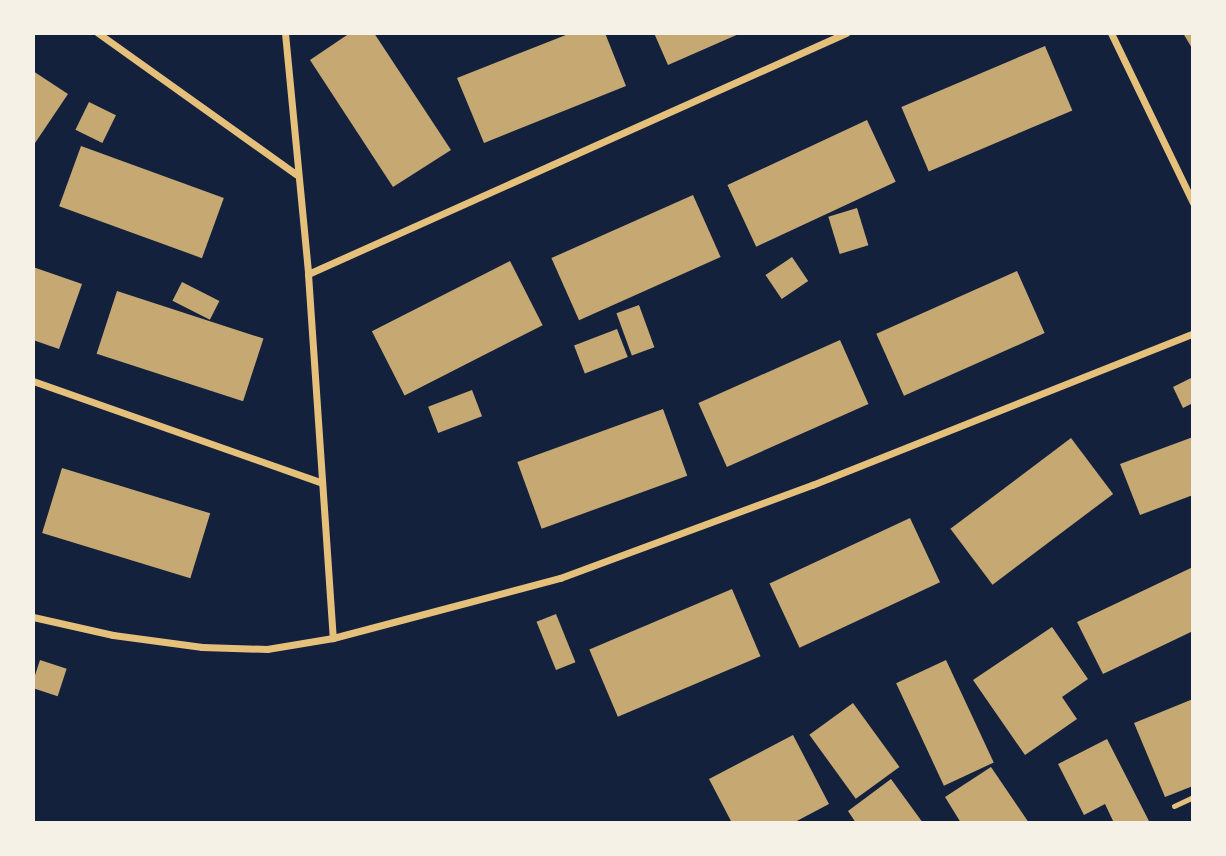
<!DOCTYPE html>
<html>
<head>
<meta charset="utf-8">
<style>
  body { margin:0 }
  #map { position:relative; width:1226px; height:856px; overflow:hidden; background:#14213d; font-family:Karla,sans-serif }
  div>[style] { position:absolute }
  .building>* { inset:0; background:#c6a872; transform-origin:0 0 }
  .service>* { height:5px; margin:-2.5px; padding:0 2.5px; transform-origin:2.5px; border-radius:2.5px; background:#e5c07b }
  .minor>* { height:7px; margin:-3.5px; padding:0 3.5px; transform-origin:3.5px; border-radius:3.5px; background:#e5c07b }
  span { translate:-50% -50%; white-space:nowrap; text-align:center; line-height:1.15; -webkit-text-stroke:5px #f6f1e7; paint-order:stroke }
  .frame { position:absolute; inset:0; border:35px solid #f6f1e7; pointer-events:none }
</style>
</head>
<body>
<div id="map">
  <div class="building">
    <i style="clip-path:polygon(350px 33px,374px 33px,451px 150px,393px 187px,310px 60px)"></i>
    <i style="clip-path:polygon(571px 33px,605px 33px,626px 86px,484px 143px,457px 78px)"></i>
    <i style="clip-path:polygon(654px 33px,741px 33px,668px 65px)"></i>
    <i style="clip-path:polygon(1183px 33px,1193px 33px,1193px 50px)"></i>
    <i style="left:1045px;top:46px;width:70px;height:156px;rotate:67deg"></i>
    <i style="clip-path:polygon(33px 71px,68px 94px,33px 146px)"></i>
    <i style="left:89px;top:102px;width:30px;height:31px;rotate:26deg"></i>
    <i style="left:867px;top:120px;width:68px;height:154px;rotate:65deg"></i>
    <i style="left:81px;top:146px;width:152px;height:64px;rotate:20deg"></i>
    <i style="left:693px;top:195px;width:68px;height:155px;rotate:66deg"></i>
    <i style="left:857px;top:208px;width:39px;height:30px;rotate:73deg"></i>
    <i style="left:792px;top:257px;width:29px;height:32px;rotate:56deg"></i>
    <i style="left:510px;top:261px;width:72px;height:155px;rotate:63deg"></i>
    <i style="clip-path:polygon(33px 267px,82px 284px,59px 349px,33px 340px)"></i>
    <i style="left:1017px;top:271px;width:68px;height:154px;rotate:66deg"></i>
    <i style="left:182px;top:282px;width:42px;height:21px;rotate:27deg"></i>
    <i style="left:117px;top:291px;width:154px;height:66px;rotate:18deg"></i>
    <i style="left:639px;top:305px;width:45px;height:24px;rotate:70deg"></i>
    <i style="left:617px;top:329px;width:30px;height:46px;rotate:69deg"></i>
    <i style="left:840px;top:340px;width:70px;height:155px;rotate:66deg"></i>
    <i style="clip-path:polygon(1193px 377px,1193px 403px,1183px 408px,1173px 387px)"></i>
    <i style="left:472px;top:390px;width:28px;height:47px;rotate:69deg"></i>
    <i style="left:663px;top:409px;width:71px;height:155px;rotate:70deg"></i>
    <i style="clip-path:polygon(1193px 437px,1193px 495px,1140px 515px,1120px 464px)"></i>
    <i style="left:1071px;top:438px;width:70px;height:151px;rotate:53deg"></i>
    <i style="left:62px;top:468px;width:155px;height:68px;rotate:17deg"></i>
    <i style="left:910px;top:518px;width:71px;height:155px;rotate:65deg"></i>
    <i style="clip-path:polygon(1193px 567px,1193px 631px,1103px 674px,1077px 622px)"></i>
    <i style="left:732px;top:589px;width:73px;height:155px;rotate:67deg"></i>
    <i style="left:556px;top:614px;width:52px;height:21px;rotate:68deg"></i>
    <i style="clip-path:polygon(1052px 627px,1088px 679px,1062px 697px,1077px 719px,1025px 755px,973px 680px)"></i>
    <i style="left:40px;top:660px;width:28px;height:29px;rotate:18deg"></i>
    <i style="left:946px;top:660px;width:113px;height:55px;rotate:65deg"></i>
    <i style="clip-path:polygon(1193px 699px,1193px 786px,1165px 797px,1134px 723px)"></i>
    <i style="left:853px;top:703px;width:79px;height:54px;rotate:54deg"></i>
    <i style="clip-path:polygon(793px 735px,829px 804px,793px 823px,732px 823px,709px 779px)"></i>
    <i style="clip-path:polygon(1107px 739px,1150px 823px,1114px 823px,1105px 804px,1084px 815px,1058px 764px)"></i>
    <i style="clip-path:polygon(991px 767px,1029px 823px,961px 823px,945px 797px)"></i>
    <i style="clip-path:polygon(891px 779px,923px 823px,856px 823px,848px 811px)"></i>
  </div>
  <div class="service">
    <i style="left:1174px;top:806px;width:21px;rotate:-25deg"></i>
  </div>
  <div class="minor">
    <i style="left:98px;top:33px;width:243px;rotate:35.5deg"></i>
    <i style="left:285px;top:33px;width:242px;rotate:84.5deg"></i>
    <i style="left:308px;top:274px;width:365px;rotate:86.1deg"></i>
    <i style="left:1111px;top:33px;width:189px;rotate:64.2deg"></i>
    <i style="left:308px;top:274px;width:590px;rotate:-24.13deg"></i>
    <i style="left:33px;top:381px;width:306px;rotate:19.4deg"></i>
    <i style="left:33px;top:617px;width:82px;rotate:12.7deg"></i>
    <i style="left:113px;top:635px;width:90px;rotate:7.7deg"></i>
    <i style="left:202px;top:647px;width:65px;rotate:1.8deg"></i>
    <i style="left:267px;top:649px;width:67px;rotate:-9.5deg"></i>
    <i style="left:333px;top:638px;width:235px;rotate:-14.8deg"></i>
    <i style="left:560px;top:578px;width:269px;rotate:-20.3deg"></i>
    <i style="left:812px;top:485px;width:410px;rotate:-21.7deg"></i>
  </div>
  <div class="frame"></div>
</div>
</body>
</html>
